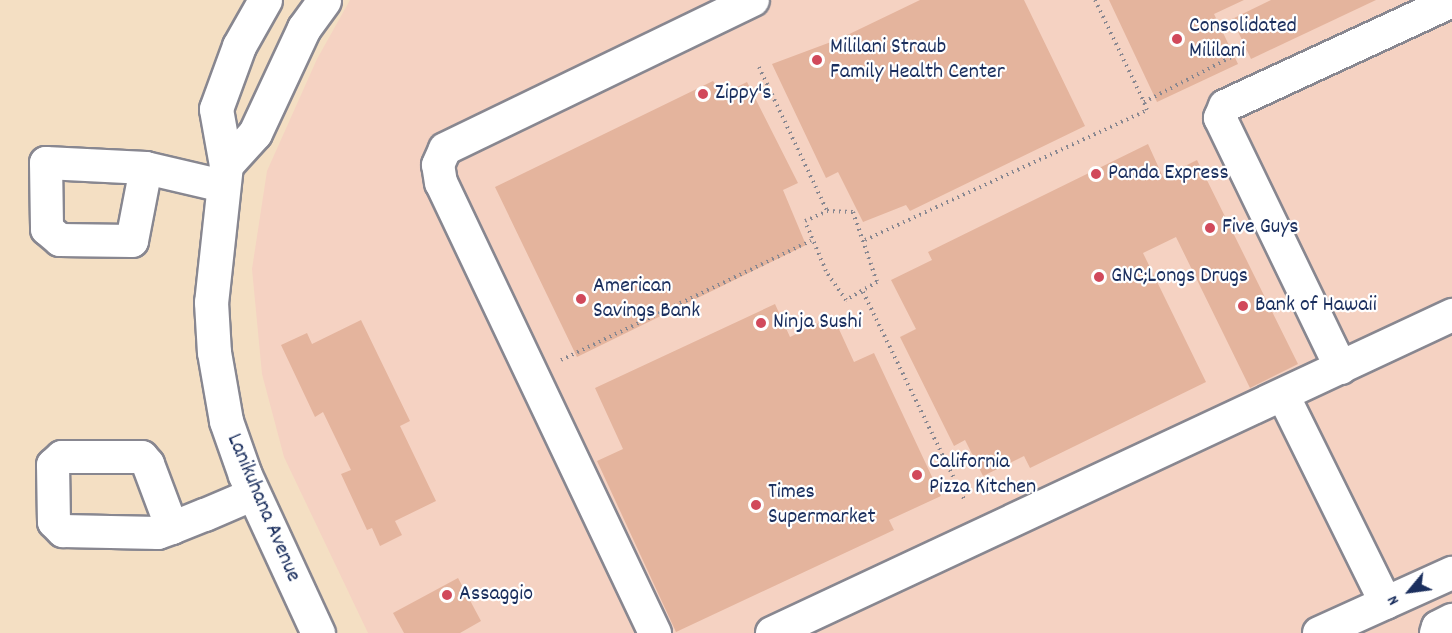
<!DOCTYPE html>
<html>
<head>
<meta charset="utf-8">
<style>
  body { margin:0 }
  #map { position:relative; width:1452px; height:633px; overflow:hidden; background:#f4dfc3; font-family:Dekko,sans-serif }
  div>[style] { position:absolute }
  .built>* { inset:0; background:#f5d2c2 }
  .building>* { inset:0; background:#e4b49d }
  .path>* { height:4px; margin-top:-2px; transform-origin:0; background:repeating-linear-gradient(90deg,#888790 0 1.5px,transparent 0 6px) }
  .roads { filter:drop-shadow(2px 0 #888790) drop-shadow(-2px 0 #888790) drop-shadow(0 2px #888790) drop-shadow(0 -2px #888790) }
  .minor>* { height:32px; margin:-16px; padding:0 16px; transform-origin:16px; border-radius:16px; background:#fff }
  .major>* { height:33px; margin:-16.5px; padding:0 16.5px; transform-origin:16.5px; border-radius:16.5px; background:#fff }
  .dots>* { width:16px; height:16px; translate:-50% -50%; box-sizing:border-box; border:3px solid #fff; border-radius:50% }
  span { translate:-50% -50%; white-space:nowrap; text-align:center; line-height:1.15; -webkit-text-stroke:4.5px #fff; paint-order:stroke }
  .poi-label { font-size:22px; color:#1b2f5e }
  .left { translate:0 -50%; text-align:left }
  .street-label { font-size:22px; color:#1b2f5e }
  .north { position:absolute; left:1380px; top:561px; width:60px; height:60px; -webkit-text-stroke:4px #fff; paint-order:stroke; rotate:241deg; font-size:16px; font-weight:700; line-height:24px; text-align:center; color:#1b2f5e }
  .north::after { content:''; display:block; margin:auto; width:21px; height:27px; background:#1b2f5e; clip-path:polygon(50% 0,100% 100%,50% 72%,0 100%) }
</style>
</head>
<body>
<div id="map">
  <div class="built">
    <i style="clip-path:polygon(350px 0,1452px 0,1452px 633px,368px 633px,284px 457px,262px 374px,252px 269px,267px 171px,317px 59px)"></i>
  </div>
  <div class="building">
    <i style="clip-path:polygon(920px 0,1024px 0,1085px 126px,910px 211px,906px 205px,863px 222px,838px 172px,826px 178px,772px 64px,839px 39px)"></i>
    <i style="clip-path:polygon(1109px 0,1244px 0,1214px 14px,1238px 64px,1157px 102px)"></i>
    <i style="clip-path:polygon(1271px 0,1376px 0,1251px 59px,1232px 19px)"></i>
    <i style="clip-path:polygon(713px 81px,723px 94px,747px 82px,798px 183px,783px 190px,806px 245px,577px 357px,495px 187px)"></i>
    <i style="clip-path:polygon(1148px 144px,1163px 177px,1197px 160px,1298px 364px,1250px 388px,1176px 237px,1143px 253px,1206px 382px,1030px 468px,1024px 456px,983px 476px,965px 440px,954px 446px,900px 337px,916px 329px,891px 280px,932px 260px,928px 252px)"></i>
    <i style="clip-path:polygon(775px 304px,790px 337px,833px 316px,854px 362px,874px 353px,941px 496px,889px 520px,894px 530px,676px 632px,597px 461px,623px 449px,595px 388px)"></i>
    <i style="clip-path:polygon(361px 320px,410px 421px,400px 426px,436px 501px,395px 521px,402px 535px,380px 546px,372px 528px,367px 530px,341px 474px,351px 470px,323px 412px,315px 417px,281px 345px,307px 333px,312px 344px)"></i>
    <i style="clip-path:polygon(458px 578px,481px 621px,460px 633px,404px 633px,393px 613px)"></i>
  </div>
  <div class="path">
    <i style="left:1095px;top:0;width:113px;rotate:64.3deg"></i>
    <i style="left:759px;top:67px;width:159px;rotate:64.7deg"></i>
    <i style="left:827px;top:211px;width:26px;rotate:2deg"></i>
    <i style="left:853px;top:212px;width:74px;rotate:71.1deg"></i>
    <i style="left:877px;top:282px;width:36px;rotate:150deg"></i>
    <i style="left:846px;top:300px;width:35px;rotate:-125deg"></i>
    <i style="left:826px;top:271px;width:54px;rotate:-112.8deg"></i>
    <i style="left:805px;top:221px;width:24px;rotate:-24deg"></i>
    <i style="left:865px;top:240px;width:311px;rotate:-24.7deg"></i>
    <i style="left:1147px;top:110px;width:9px;rotate:-111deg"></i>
    <i style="left:1144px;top:102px;width:102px;rotate:-27.3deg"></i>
    <i style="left:863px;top:292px;width:230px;rotate:64deg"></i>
    <i style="left:561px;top:360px;width:277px;rotate:-25.5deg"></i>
  </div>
  <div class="roads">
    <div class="minor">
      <i style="left:146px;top:168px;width:100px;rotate:-177.1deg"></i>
      <i style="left:46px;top:163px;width:66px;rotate:89.1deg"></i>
      <i style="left:47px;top:229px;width:17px;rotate:40deg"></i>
      <i style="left:60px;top:240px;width:72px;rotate:0.8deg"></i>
      <i style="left:132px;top:241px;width:74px;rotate:-79.1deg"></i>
      <i style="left:146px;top:168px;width:79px;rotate:13.2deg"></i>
      <i style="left:1341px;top:368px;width:278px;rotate:-115.8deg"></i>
      <i style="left:1220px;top:118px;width:13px;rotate:-67deg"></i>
      <i style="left:1225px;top:106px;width:250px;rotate:-24.8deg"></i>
      <i style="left:1283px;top:395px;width:232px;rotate:63.7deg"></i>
      <i style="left:172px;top:528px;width:68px;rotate:-110.6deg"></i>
      <i style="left:148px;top:464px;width:9px;rotate:-131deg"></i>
      <i style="left:142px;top:457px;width:80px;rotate:180deg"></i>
      <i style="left:62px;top:457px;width:12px;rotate:138deg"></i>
      <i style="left:53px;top:465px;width:57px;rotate:89deg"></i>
      <i style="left:54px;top:522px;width:13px;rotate:45deg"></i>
      <i style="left:63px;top:531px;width:95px;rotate:1.2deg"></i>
      <i style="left:158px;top:533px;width:15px;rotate:-20deg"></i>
      <i style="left:172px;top:528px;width:35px;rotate:-22deg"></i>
      <i style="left:205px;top:515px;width:53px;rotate:-23.2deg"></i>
      <i style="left:655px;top:633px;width:498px;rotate:-115.4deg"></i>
      <i style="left:441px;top:183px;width:18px;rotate:-99deg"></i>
      <i style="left:438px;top:165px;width:17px;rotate:-66deg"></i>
      <i style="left:445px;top:149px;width:342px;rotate:-25.8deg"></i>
      <i style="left:772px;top:633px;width:751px;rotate:-25.06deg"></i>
      <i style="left:1319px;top:633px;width:146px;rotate:-24.3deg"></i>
      <i style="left:1436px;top:633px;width:6px;rotate:-72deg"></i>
      <i style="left:1438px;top:627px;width:16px;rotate:-27deg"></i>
    </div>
    <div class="major">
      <i style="left:265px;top:0;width:53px;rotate:119.5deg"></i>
      <i style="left:239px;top:46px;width:67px;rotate:110.1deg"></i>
      <i style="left:216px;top:109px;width:57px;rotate:79.9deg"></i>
      <i style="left:226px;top:165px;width:138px;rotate:96.2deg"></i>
      <i style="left:211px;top:302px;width:50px;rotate:86.6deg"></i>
      <i style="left:214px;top:352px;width:70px;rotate:80.1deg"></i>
      <i style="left:226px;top:421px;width:57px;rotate:70.6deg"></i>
      <i style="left:245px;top:475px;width:174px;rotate:65.2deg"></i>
      <i style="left:226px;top:165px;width:43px;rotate:-47.8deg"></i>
      <i style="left:255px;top:133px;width:116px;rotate:-65deg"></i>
      <i style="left:304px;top:28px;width:34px;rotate:-54deg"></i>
    </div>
  </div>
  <div class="dots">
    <i style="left:1177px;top:39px;background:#d1495b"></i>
    <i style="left:817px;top:60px;background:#d1495b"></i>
    <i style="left:703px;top:94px;background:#d1495b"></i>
    <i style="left:1096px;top:174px;background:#d1495b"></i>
    <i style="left:1210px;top:228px;background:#d1495b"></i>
    <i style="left:1099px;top:277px;background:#d1495b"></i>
    <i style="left:581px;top:299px;background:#d1495b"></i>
    <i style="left:1243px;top:306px;background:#d1495b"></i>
    <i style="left:761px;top:323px;background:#d1495b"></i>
    <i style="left:917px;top:475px;background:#d1495b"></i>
    <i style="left:756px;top:505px;background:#d1495b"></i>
    <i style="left:447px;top:595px;background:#d1495b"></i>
  </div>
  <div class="poi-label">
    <span class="left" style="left:1189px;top:39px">Consolidated<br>Mililani</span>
    <span class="left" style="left:830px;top:60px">Mililani Straub<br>Family Health Center</span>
    <span class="left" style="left:715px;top:94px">Zippy's</span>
    <span class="left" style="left:1108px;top:174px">Panda Express</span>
    <span class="left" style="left:1222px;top:228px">Five Guys</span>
    <span class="left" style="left:1111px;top:277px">GNC;Longs Drugs</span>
    <span class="left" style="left:593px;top:299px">American<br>Savings Bank</span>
    <span class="left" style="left:1255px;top:306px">Bank of Hawaii</span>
    <span class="left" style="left:773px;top:323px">Ninja Sushi</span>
    <span class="left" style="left:929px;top:475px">California<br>Pizza Kitchen</span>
    <span class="left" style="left:768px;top:505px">Times<br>Supermarket</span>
    <span class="left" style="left:459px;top:595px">Assaggio</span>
  </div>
  <div class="street-label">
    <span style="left:263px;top:508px;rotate:67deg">Lanikuhana Avenue</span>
  </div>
  <div class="north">N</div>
</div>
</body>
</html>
